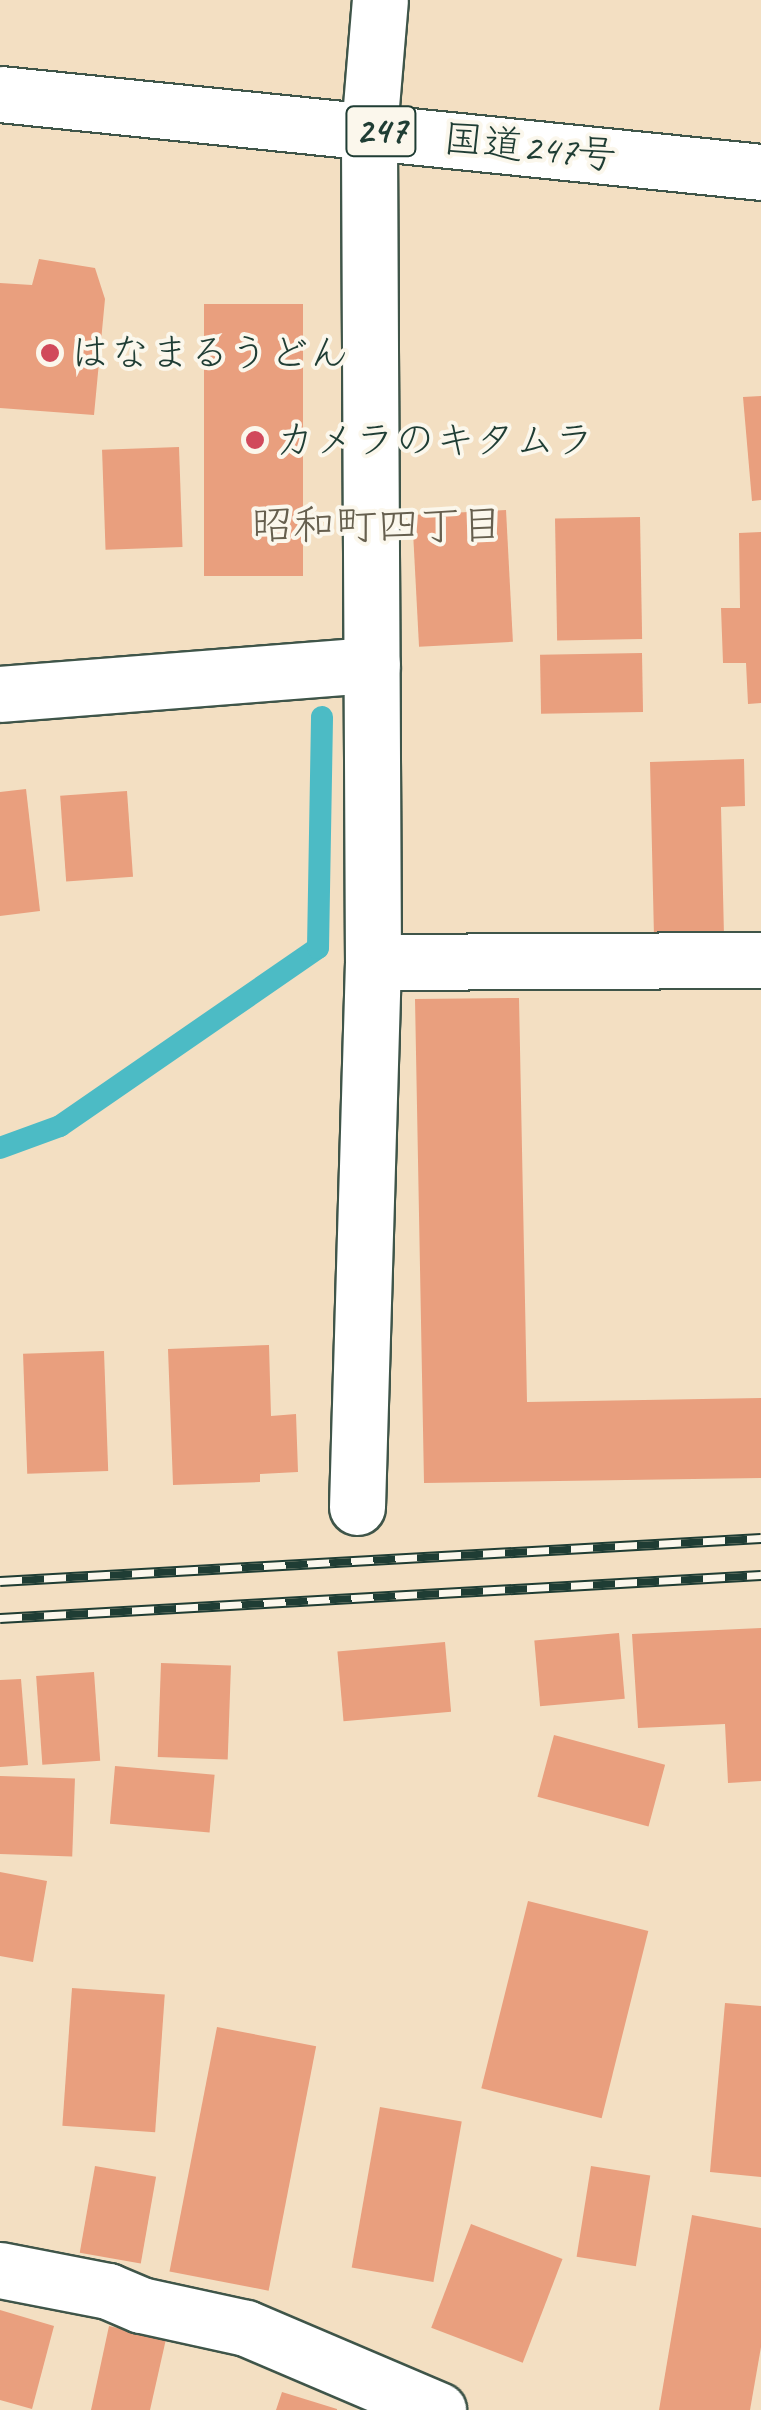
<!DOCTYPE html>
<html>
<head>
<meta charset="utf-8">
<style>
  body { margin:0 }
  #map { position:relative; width:761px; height:2410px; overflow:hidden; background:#f3dfc2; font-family:Caveat,"Klee One",sans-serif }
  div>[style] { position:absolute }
  .stream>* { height:22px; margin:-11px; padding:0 11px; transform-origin:11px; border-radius:11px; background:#4cbbc5 }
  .building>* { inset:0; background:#e99f7e; transform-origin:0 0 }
  .roads { filter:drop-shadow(2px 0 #3f5549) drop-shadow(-2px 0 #3f5549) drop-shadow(0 2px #3f5549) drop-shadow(0 -2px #3f5549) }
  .minor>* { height:55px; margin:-27.5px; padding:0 27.5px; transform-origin:27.5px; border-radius:27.5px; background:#fff }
  .highway>* { height:55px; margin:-27.5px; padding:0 27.5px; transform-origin:27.5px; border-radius:27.5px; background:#fff }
  .rail>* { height:11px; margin-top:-5.5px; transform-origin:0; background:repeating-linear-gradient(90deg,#fbf7ec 0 22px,#1f3d34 0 44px); box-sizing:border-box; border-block:2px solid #1f3d34 }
  .dots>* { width:28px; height:28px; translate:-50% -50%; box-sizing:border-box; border:5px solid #fbf7ec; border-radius:50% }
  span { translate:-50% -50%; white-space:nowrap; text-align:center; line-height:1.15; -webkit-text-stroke:8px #fbf7ec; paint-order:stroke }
  .shield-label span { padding:2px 8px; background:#fbf7ec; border:2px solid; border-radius:8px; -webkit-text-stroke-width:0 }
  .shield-label { font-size:38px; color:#1f3d34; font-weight:700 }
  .street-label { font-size:40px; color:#1f3d34 }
  .poi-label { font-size:40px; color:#1f3d34 }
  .left { translate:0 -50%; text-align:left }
  .neighbourhood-label { font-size:42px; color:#665f4e }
</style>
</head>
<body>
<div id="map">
  <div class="stream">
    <i style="left:0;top:1148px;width:64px;rotate:-20.1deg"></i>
    <i style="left:60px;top:1126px;width:313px;rotate:-34.6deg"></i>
    <i style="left:318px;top:948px;width:231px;rotate:-89deg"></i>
  </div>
  <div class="building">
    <i style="clip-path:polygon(39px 259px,95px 268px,105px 299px,94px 415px,0 408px,0 283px,32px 285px)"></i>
    <i style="left:204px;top:304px;width:99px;height:272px"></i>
    <i style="clip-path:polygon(761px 396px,761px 500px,752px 501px,743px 397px)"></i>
    <i style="left:179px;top:447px;width:100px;height:77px;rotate:88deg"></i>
    <i style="left:506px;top:510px;width:132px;height:94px;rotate:87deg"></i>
    <i style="left:640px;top:517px;width:122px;height:85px;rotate:89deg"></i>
    <i style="clip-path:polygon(761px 532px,761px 703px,748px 704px,746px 663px,723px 663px,721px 608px,740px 608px,739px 533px)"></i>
    <i style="left:642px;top:653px;width:59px;height:102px;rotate:89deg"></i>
    <i style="clip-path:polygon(744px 759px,745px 806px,721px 807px,724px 936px,654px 937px,650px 762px)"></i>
    <i style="clip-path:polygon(26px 789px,40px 911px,0 916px,0 792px)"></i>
    <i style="left:127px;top:791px;width:86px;height:67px;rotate:86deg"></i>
    <i style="clip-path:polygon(519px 998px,527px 1402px,761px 1398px,761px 1478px,424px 1483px,415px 999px)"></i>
    <i style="clip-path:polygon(269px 1345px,271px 1416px,296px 1414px,298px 1472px,260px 1474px,260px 1482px,173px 1485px,168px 1349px)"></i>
    <i style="left:104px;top:1351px;width:120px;height:81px;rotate:88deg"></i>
    <i style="clip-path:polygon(761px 1628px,761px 1781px,728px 1783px,725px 1724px,638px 1728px,632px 1634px)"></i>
    <i style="left:619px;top:1633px;width:66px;height:85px;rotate:85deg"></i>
    <i style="left:445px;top:1642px;width:70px;height:108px;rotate:85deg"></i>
    <i style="left:161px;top:1663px;width:70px;height:94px;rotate:2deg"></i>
    <i style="left:94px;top:1672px;width:89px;height:58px;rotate:86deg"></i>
    <i style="clip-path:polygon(21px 1679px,28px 1765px,0 1767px,0 1680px)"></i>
    <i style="left:554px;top:1735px;width:115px;height:64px;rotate:15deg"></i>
    <i style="left:115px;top:1766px;width:100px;height:58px;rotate:5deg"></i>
    <i style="left:0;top:1776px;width:75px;height:78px;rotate:2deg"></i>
    <i style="clip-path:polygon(0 1872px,47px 1881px,33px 1962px,0 1956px)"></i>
    <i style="left:528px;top:1901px;width:124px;height:193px;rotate:14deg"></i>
    <i style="left:72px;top:1988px;width:93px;height:138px;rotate:4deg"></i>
    <i style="clip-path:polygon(725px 2003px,761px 2006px,761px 2177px,710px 2172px)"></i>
    <i style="left:217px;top:2027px;width:101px;height:249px;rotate:11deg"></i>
    <i style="left:380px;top:2107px;width:83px;height:163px;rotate:10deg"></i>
    <i style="left:95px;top:2166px;width:62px;height:88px;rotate:10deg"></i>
    <i style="left:591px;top:2166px;width:60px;height:92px;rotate:9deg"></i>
    <i style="clip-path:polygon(692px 2215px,761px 2228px,761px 2347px,750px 2410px,659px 2410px)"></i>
    <i style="left:471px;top:2224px;width:98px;height:111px;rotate:21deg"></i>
    <i style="clip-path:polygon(0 2310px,54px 2326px,32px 2409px,0 2400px)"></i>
    <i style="clip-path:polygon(109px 2326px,166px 2339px,150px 2410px,91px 2410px)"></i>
    <i style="clip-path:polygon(282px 2392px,337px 2409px,337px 2410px,276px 2410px)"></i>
  </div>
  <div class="roads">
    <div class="minor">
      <i style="left:0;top:694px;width:373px;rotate:-4.5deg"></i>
      <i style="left:373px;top:962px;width:388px;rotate:-0.3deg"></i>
      <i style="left:357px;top:1507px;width:545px;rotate:-88.32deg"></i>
      <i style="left:373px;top:962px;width:832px;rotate:-90.28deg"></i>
      <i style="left:369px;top:130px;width:130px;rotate:-85.2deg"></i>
      <i style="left:0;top:2270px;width:110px;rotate:11deg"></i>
      <i style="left:108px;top:2291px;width:36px;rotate:23deg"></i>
      <i style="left:141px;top:2305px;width:107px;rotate:12.4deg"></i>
      <i style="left:246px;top:2328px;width:209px;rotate:23.1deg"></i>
    </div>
    <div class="highway">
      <i style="left:0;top:94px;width:765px;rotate:5.85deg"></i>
    </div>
  </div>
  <div class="rail">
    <i style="left:0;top:1581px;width:762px;rotate:-3.23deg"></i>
    <i style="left:0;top:1618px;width:762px;rotate:-3.23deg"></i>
  </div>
  <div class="dots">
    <i style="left:50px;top:353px;background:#d1495b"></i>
    <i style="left:255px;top:440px;background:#d1495b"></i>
  </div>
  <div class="shield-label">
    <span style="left:381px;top:131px">247</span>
  </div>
  <div class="street-label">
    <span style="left:530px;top:147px;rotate:6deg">国道247号</span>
  </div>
  <div class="poi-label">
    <span class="left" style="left:70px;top:353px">はなまるうどん</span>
    <span class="left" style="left:275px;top:440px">カメラのキタムラ</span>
  </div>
  <div class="neighbourhood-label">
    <span style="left:377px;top:526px">昭和町四丁目</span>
  </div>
</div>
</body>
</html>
